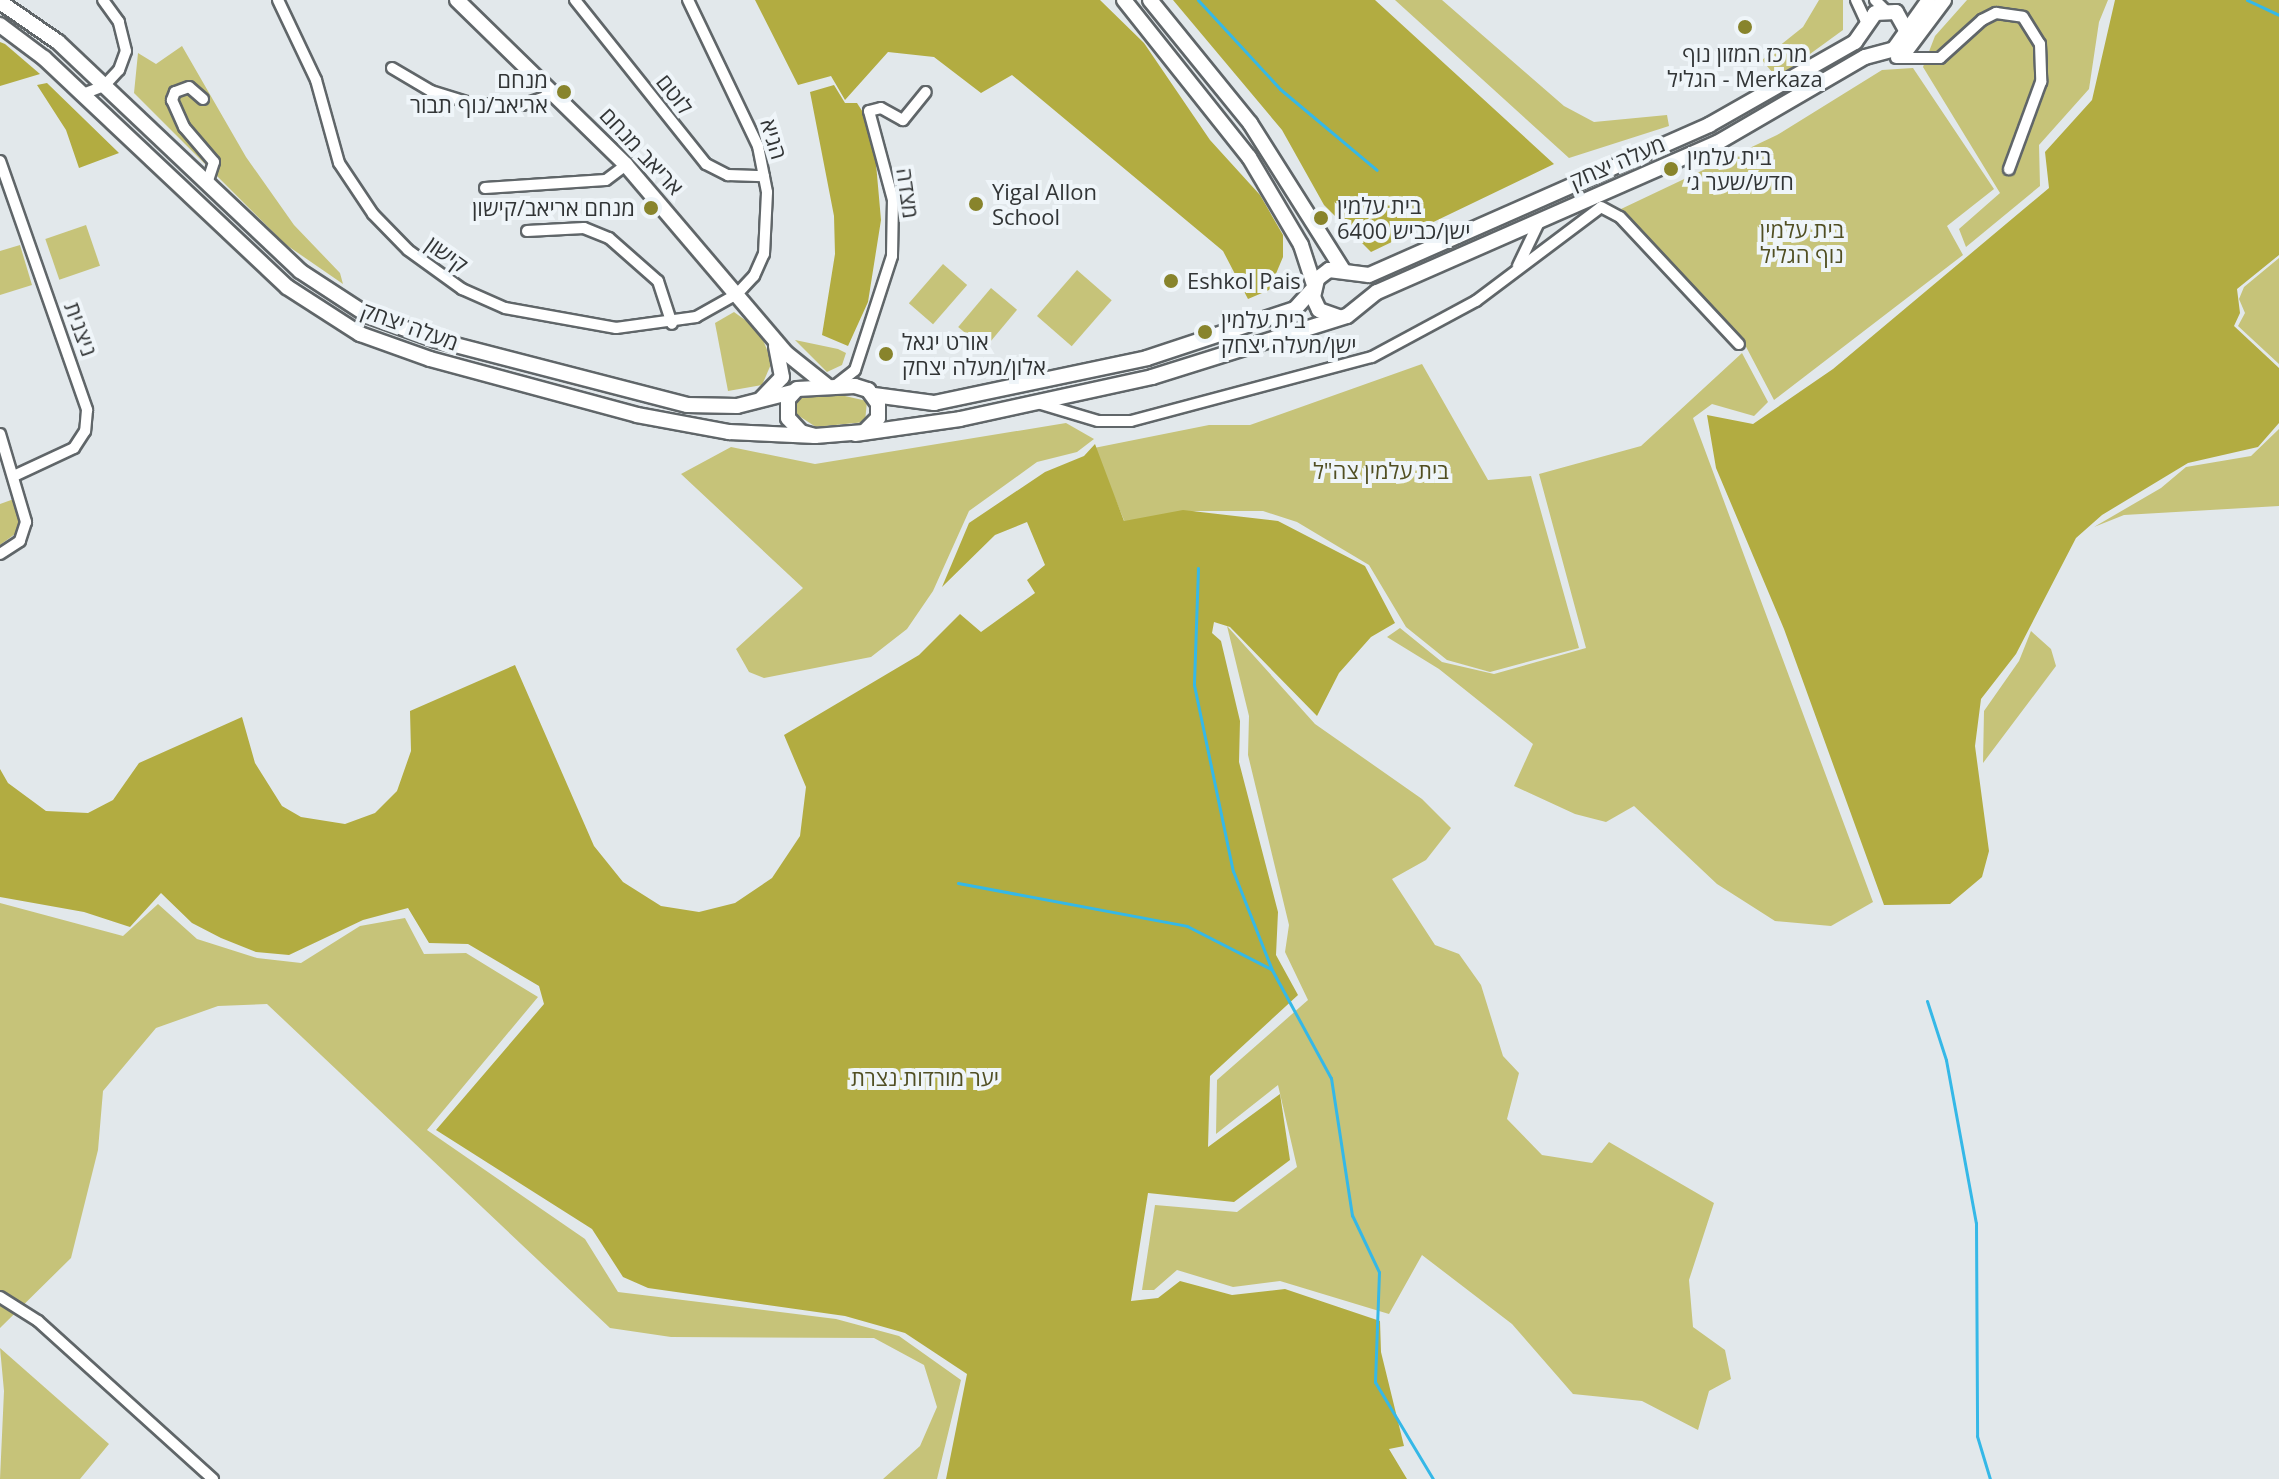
<!DOCTYPE html>
<html>
<head>
<meta charset="utf-8">
<style>
  body { margin:0 }
  #map { position:relative; width:2279px; height:1479px; overflow:hidden; background:#e2e8eb; font-family:"Open Sans","Noto Sans Hebrew",sans-serif }
  div>[style] { position:absolute }
  .green>* { inset:0; background:#c6c379; transform-origin:0 0 }
  .forest>* { inset:0; background:#b2ac41 }
  .stream>* { height:3px; margin:-1.5px; padding:0 1.5px; transform-origin:1.5px; border-radius:1.5px; background:#35b8e7 }
  .roads { filter:drop-shadow(2px 0 #606669) drop-shadow(-2px 0 #606669) drop-shadow(0 2px #606669) drop-shadow(0 -2px #606669) }
  .street>* { height:10px; margin:-5px; padding:0 5px; transform-origin:5px; border-radius:5px; background:#fff }
  .secondary>* { height:14px; margin:-7px; padding:0 7px; transform-origin:7px; border-radius:7px; background:#fff }
  .dots>* { width:22px; height:22px; translate:-50% -50%; box-sizing:border-box; border:4px solid #eff5f9; border-radius:50% }
  span { translate:-50% -50%; white-space:nowrap; text-align:center; line-height:1.15; -webkit-text-stroke:8px #eff5f9; paint-order:stroke }
  .poi-label { font-size:22px; color:#323536 }
  .right { translate:-100% -50%; text-align:right }
  .left { translate:0 -50%; text-align:left }
  .street-label { font-size:22px; color:#323536 }
  .park-label { font-size:22px; color:#514f23 }
</style>
</head>
<body>
<div id="map">
  <div class="green">
    <i style="clip-path:polygon(1395px 0,1442px 0,1564px 106px,1594px 122px,1667px 115px,1669px 126px,1569px 158px)"></i>
    <i style="clip-path:polygon(1819px 0,1843px 0,1843px 30px,1777px 78px,1762px 60px,1803px 27px)"></i>
    <i style="clip-path:polygon(1967px 0,2108px 0,2099px 22px,2089px 89px,2039px 145px,2040px 186px,1966px 247px,1959px 229px,2000px 193px,1923px 67px,1935px 36px)"></i>
    <i style="clip-path:polygon(182px 46px,246px 157px,294px 225px,340px 273px,343px 284px,285px 244px,134px 93px,138px 53px,156px 64px)"></i>
    <i style="clip-path:polygon(1913px 68px,1994px 189px,1947px 226px,1963px 255px,1774px 400px,1743px 341px,1621px 209px,1777px 135px,1882px 70px)"></i>
    <i style="left:86px;top:225px;width:43px;height:43px;rotate:71deg"></i>
    <i style="clip-path:polygon(20px 245px,32px 285px,0 295px,0 251px)"></i>
    <i style="clip-path:polygon(2279px 258px,2279px 364px,2238px 326px,2245px 313px,2239px 299px,2244px 287px)"></i>
    <i style="left:943px;top:264px;width:32px;height:52px;rotate:41deg"></i>
    <i style="left:1077px;top:270px;width:46px;height:61px;rotate:41deg"></i>
    <i style="left:991px;top:288px;width:34px;height:51px;rotate:40deg"></i>
    <i style="clip-path:polygon(734px 312px,759px 330px,772px 362px,762px 385px,728px 391px,715px 323px)"></i>
    <i style="clip-path:polygon(795px 340px,838px 349px,846px 353px,842px 365px,827px 372px)"></i>
    <i style="clip-path:polygon(1742px 353px,1768px 402px,1754px 416px,1712px 404px,1693px 418px,1873px 902px,1831px 926px,1775px 921px,1717px 884px,1634px 806px,1606px 822px,1575px 814px,1514px 786px,1533px 744px,1439px 669px,1387px 637px,1400px 628px,1442px 662px,1494px 674px,1586px 648px,1539px 474px,1641px 446px)"></i>
    <i style="clip-path:polygon(1422px 364px,1488px 480px,1531px 476px,1579px 648px,1490px 672px,1447px 660px,1406px 627px,1369px 565px,1297px 522px,1263px 511px,1196px 511px,1126px 525px,1094px 448px,1209px 425px,1250px 425px)"></i>
    <i style="clip-path:polygon(836px 394px,867px 401px,865px 422px,816px 427px,796px 414px,796px 403px,805px 395px)"></i>
    <i style="clip-path:polygon(1066px 423px,1094px 439px,1077px 452px,1037px 462px,969px 511px,933px 591px,907px 629px,871px 657px,764px 678px,749px 672px,736px 649px,803px 588px,681px 474px,731px 447px,815px 464px)"></i>
    <i style="clip-path:polygon(2279px 429px,2279px 506px,2124px 515px,2094px 527px,2161px 488px,2186px 467px,2251px 456px)"></i>
    <i style="clip-path:polygon(14px 499px,19px 524px,15px 534px,0 545px,0 504px)"></i>
    <i style="clip-path:polygon(1227px 626px,1315px 724px,1422px 799px,1451px 828px,1426px 860px,1392px 879px,1435px 945px,1459px 954px,1481px 985px,1503px 1056px,1519px 1073px,1507px 1119px,1542px 1155px,1592px 1163px,1609px 1142px,1714px 1203px,1689px 1280px,1693px 1327px,1725px 1350px,1731px 1379px,1709px 1391px,1698px 1430px,1642px 1401px,1573px 1394px,1512px 1324px,1422px 1255px,1389px 1314px,1280px 1281px,1233px 1287px,1177px 1270px,1154px 1290px,1142px 1290px,1155px 1205px,1237px 1212px,1297px 1167px,1278px 1085px,1216px 1134px,1217px 1080px,1308px 1000px,1285px 952px,1289px 925px,1248px 755px,1249px 716px)"></i>
    <i style="clip-path:polygon(2031px 631px,2051px 649px,2056px 666px,1983px 763px,1984px 711px,2019px 661px)"></i>
    <i style="clip-path:polygon(0 903px,123px 936px,158px 904px,197px 939px,257px 958px,301px 963px,360px 926px,405px 918px,424px 954px,466px 953px,538px 997px,427px 1130px,585px 1239px,618px 1292px,836px 1319px,899px 1336px,961px 1380px,937px 1479px,883px 1479px,920px 1446px,937px 1407px,924px 1365px,874px 1338px,671px 1337px,610px 1328px,267px 1004px,218px 1006px,156px 1028px,103px 1091px,98px 1150px,71px 1258px,0 1328px)"></i>
    <i style="clip-path:polygon(0 1348px,109px 1444px,80px 1479px,0 1479px,4px 1391px)"></i>
  </div>
  <div class="forest">
    <i style="clip-path:polygon(755px 0,1100px 0,1144px 43px,1210px 140px,1260px 195px,1283px 235px,1283px 257px,1269px 290px,1248px 299px,1223px 251px,1012px 75px,981px 93px,934px 57px,888px 52px,845px 100px,831px 76px,798px 85px)"></i>
    <i style="clip-path:polygon(1173px 0,1375px 0,1554px 164px,1371px 252px,1324px 205px,1282px 130px)"></i>
    <i style="clip-path:polygon(2115px 0,2279px 0,2279px 255px,2237px 289px,2240px 313px,2234px 326px,2279px 368px,2279px 423px,2258px 447px,2188px 463px,2102px 515px,2076px 538px,2016px 654px,1981px 699px,1975px 746px,1989px 851px,1982px 877px,1950px 904px,1884px 905px,1784px 629px,1716px 468px,1707px 415px,1753px 424px,1833px 369px,2049px 188px,2045px 152px,2092px 100px)"></i>
    <i style="clip-path:polygon(0 42px,5px 44px,40px 74px,0 86px)"></i>
    <i style="clip-path:polygon(47px 83px,119px 153px,79px 168px,66px 130px,37px 85px)"></i>
    <i style="clip-path:polygon(834px 85px,845px 103px,857px 103px,866px 117px,874px 141px,881px 220px,868px 302px,848px 346px,822px 335px,835px 254px,834px 216px,810px 92px)"></i>
    <i style="clip-path:polygon(1095px 444px,1124px 521px,1183px 510px,1278px 521px,1365px 566px,1395px 623px,1371px 637px,1339px 673px,1317px 716px,1230px 627px,1214px 622px,1212px 633px,1221px 641px,1240px 721px,1239px 762px,1278px 912px,1276px 955px,1298px 995px,1210px 1076px,1208px 1147px,1280px 1094px,1290px 1160px,1234px 1202px,1148px 1193px,1131px 1301px,1158px 1298px,1180px 1281px,1232px 1295px,1285px 1289px,1380px 1321px,1381px 1352px,1404px 1446px,1389px 1449px,1407px 1479px,946px 1479px,967px 1374px,905px 1333px,845px 1316px,648px 1288px,623px 1277px,592px 1229px,436px 1130px,544px 1004px,539px 986px,468px 944px,429px 943px,408px 908px,363px 920px,289px 955px,256px 952px,221px 938px,192px 923px,161px 893px,130px 927px,84px 912px,0 897px,0 769px,8px 783px,46px 811px,88px 813px,113px 800px,139px 763px,242px 717px,255px 763px,282px 806px,301px 817px,345px 824px,375px 813px,397px 791px,411px 751px,410px 711px,515px 665px,594px 846px,623px 882px,661px 906px,699px 912px,735px 903px,772px 878px,800px 836px,806px 787px,784px 735px,919px 655px,960px 614px,981px 632px,1035px 593px,1027px 580px,1045px 565px,1027px 522px,995px 535px,942px 587px,969px 523px,1045px 472px,1084px 456px)"></i>
  </div>
  <div class="stream">
    <i style="left:1198px;top:0;width:121px;rotate:47.3deg"></i>
    <i style="left:1280px;top:89px;width:126px;rotate:39.9deg"></i>
    <i style="left:2247px;top:0;width:35px;rotate:25deg"></i>
    <i style="left:1198px;top:568px;width:117px;rotate:92deg"></i>
    <i style="left:1194px;top:685px;width:190px;rotate:78.2deg"></i>
    <i style="left:1233px;top:871px;width:106px;rotate:68.5deg"></i>
    <i style="left:1272px;top:970px;width:123px;rotate:61.4deg"></i>
    <i style="left:1331px;top:1078px;width:139px;rotate:81.3deg"></i>
    <i style="left:1352px;top:1215px;width:63px;rotate:64.7deg"></i>
    <i style="left:1379px;top:1272px;width:110px;rotate:92.1deg"></i>
    <i style="left:1375px;top:1382px;width:113px;rotate:59.1deg"></i>
    <i style="left:958px;top:883px;width:233px;rotate:10.6deg"></i>
    <i style="left:1187px;top:926px;width:94px;rotate:27.1deg"></i>
    <i style="left:1927px;top:1001px;width:62px;rotate:72.1deg"></i>
    <i style="left:1946px;top:1060px;width:166px;rotate:79.6deg"></i>
    <i style="left:1976px;top:1223px;width:213px;rotate:89.7deg"></i>
    <i style="left:1977px;top:1436px;width:45px;rotate:73.2deg"></i>
  </div>
  <div class="roads">
    <div class="street">
      <i style="left:278px;top:0;width:89px;rotate:64.6deg"></i>
      <i style="left:316px;top:80px;width:86px;rotate:74.5deg"></i>
      <i style="left:339px;top:163px;width:61px;rotate:56.3deg"></i>
      <i style="left:373px;top:214px;width:50px;rotate:45.8deg"></i>
      <i style="left:408px;top:250px;width:67px;rotate:35.8deg"></i>
      <i style="left:462px;top:289px;width:47px;rotate:23.8deg"></i>
      <i style="left:505px;top:308px;width:113px;rotate:10.2deg"></i>
      <i style="left:616px;top:328px;width:81px;rotate:-7.8deg"></i>
      <i style="left:696px;top:317px;width:47px;rotate:-29.3deg"></i>
      <i style="left:737px;top:294px;width:25px;rotate:-47deg"></i>
      <i style="left:754px;top:276px;width:24px;rotate:-66deg"></i>
      <i style="left:764px;top:254px;width:62px;rotate:-87.2deg"></i>
      <i style="left:767px;top:192px;width:47px;rotate:-101.1deg"></i>
      <i style="left:758px;top:146px;width:162px;rotate:-115.6deg"></i>
      <i style="left:575px;top:0;width:210px;rotate:51.4deg"></i>
      <i style="left:706px;top:164px;width:25px;rotate:27deg"></i>
      <i style="left:728px;top:175px;width:36px;rotate:2deg"></i>
      <i style="left:1856px;top:0;width:26px;rotate:65deg"></i>
      <i style="left:1875px;top:0;width:14px;rotate:45deg"></i>
      <i style="left:1896px;top:58px;width:44px"></i>
      <i style="left:1940px;top:58px;width:57px;rotate:-42.1deg"></i>
      <i style="left:1982px;top:20px;width:16px;rotate:-27deg"></i>
      <i style="left:1996px;top:13px;width:27px;rotate:8deg"></i>
      <i style="left:2023px;top:17px;width:32px;rotate:58deg"></i>
      <i style="left:2040px;top:44px;width:38px;rotate:88deg"></i>
      <i style="left:2041px;top:82px;width:93px;rotate:110.2deg"></i>
      <i style="left:392px;top:68px;width:45px;rotate:30.5deg"></i>
      <i style="left:431px;top:91px;width:44px;rotate:17.2deg"></i>
      <i style="left:473px;top:104px;width:49px;rotate:1.2deg"></i>
      <i style="left:522px;top:105px;width:37px;rotate:-19deg"></i>
      <i style="left:83px;top:94px;width:22px;rotate:-21deg"></i>
      <i style="left:104px;top:86px;width:22px;rotate:-47deg"></i>
      <i style="left:119px;top:70px;width:20px;rotate:-70deg"></i>
      <i style="left:126px;top:51px;width:30px;rotate:-104deg"></i>
      <i style="left:119px;top:22px;width:27px;rotate:-126deg"></i>
      <i style="left:203px;top:99px;width:18px;rotate:-139deg"></i>
      <i style="left:189px;top:87px;width:15px;rotate:160deg"></i>
      <i style="left:175px;top:92px;width:9px;rotate:111deg"></i>
      <i style="left:172px;top:100px;width:30px;rotate:66deg"></i>
      <i style="left:184px;top:127px;width:46px;rotate:49.4deg"></i>
      <i style="left:214px;top:162px;width:23px;rotate:108deg"></i>
      <i style="left:0;top:161px;width:264px;rotate:70.7deg"></i>
      <i style="left:87px;top:410px;width:21px;rotate:95deg"></i>
      <i style="left:85px;top:431px;width:20px;rotate:123deg"></i>
      <i style="left:74px;top:448px;width:66px;rotate:155deg"></i>
      <i style="left:485px;top:188px;width:121px;rotate:-3.8deg"></i>
      <i style="left:606px;top:180px;width:25px;rotate:-37deg"></i>
      <i style="left:527px;top:231px;width:57px;rotate:-3deg"></i>
      <i style="left:584px;top:228px;width:27px;rotate:22deg"></i>
      <i style="left:609px;top:238px;width:65px;rotate:41.3deg"></i>
      <i style="left:658px;top:281px;width:45px;rotate:72deg"></i>
      <i style="left:1518px;top:266px;width:51px;rotate:-64.4deg"></i>
      <i style="left:836px;top:385px;width:24px;rotate:-38deg"></i>
      <i style="left:855px;top:370px;width:120px;rotate:-72deg"></i>
      <i style="left:892px;top:256px;width:56px;rotate:-89deg"></i>
      <i style="left:893px;top:200px;width:92px;rotate:-105.1deg"></i>
      <i style="left:869px;top:111px;width:12px;rotate:-14deg"></i>
      <i style="left:881px;top:108px;width:25px;rotate:29deg"></i>
      <i style="left:903px;top:120px;width:36px;rotate:-51deg"></i>
      <i style="left:1041px;top:404px;width:59px;rotate:16.6deg"></i>
      <i style="left:1098px;top:421px;width:33px"></i>
      <i style="left:1131px;top:421px;width:249px;rotate:-14.9deg"></i>
      <i style="left:1372px;top:357px;width:118px;rotate:-28.3deg"></i>
      <i style="left:1476px;top:301px;width:156px;rotate:-36.9deg"></i>
      <i style="left:1601px;top:207px;width:21px;rotate:28deg"></i>
      <i style="left:1620px;top:217px;width:174px;rotate:46.9deg"></i>
      <i style="left:0;top:434px;width:92px;rotate:73.5deg"></i>
      <i style="left:26px;top:522px;width:20px;rotate:108deg"></i>
      <i style="left:20px;top:541px;width:24px;rotate:147deg"></i>
      <i style="left:0;top:1297px;width:45px;rotate:32.3deg"></i>
      <i style="left:38px;top:1321px;width:236px;rotate:42.1deg"></i>
    </div>
    <div class="secondary">
      <i style="left:457px;top:0;width:236px;rotate:44.3deg"></i>
      <i style="left:626px;top:165px;width:247px;rotate:49.6deg"></i>
      <i style="left:786px;top:353px;width:51px;rotate:38.7deg"></i>
      <i style="left:1124px;top:0;width:201px;rotate:51.5deg"></i>
      <i style="left:1249px;top:157px;width:102px;rotate:59.4deg"></i>
      <i style="left:1301px;top:245px;width:42px;rotate:72deg"></i>
      <i style="left:1150px;top:0;width:159px;rotate:50.9deg"></i>
      <i style="left:1250px;top:123px;width:174px;rotate:57.7deg"></i>
      <i style="left:0;top:2px;width:70px;rotate:34.6deg"></i>
      <i style="left:58px;top:42px;width:333px;rotate:43.4deg"></i>
      <i style="left:300px;top:271px;width:82px;rotate:33.1deg"></i>
      <i style="left:369px;top:316px;width:71px;rotate:19.7deg"></i>
      <i style="left:436px;top:340px;width:259px;rotate:14.5deg"></i>
      <i style="left:687px;top:405px;width:50px;rotate:1.1deg"></i>
      <i style="left:737px;top:406px;width:57px;rotate:-14.3deg"></i>
      <i style="left:0;top:25px;width:55px;rotate:36.9deg"></i>
      <i style="left:44px;top:58px;width:334px;rotate:43.3deg"></i>
      <i style="left:287px;top:287px;width:87px;rotate:32.8deg"></i>
      <i style="left:360px;top:334px;width:74px;rotate:19.7deg"></i>
      <i style="left:430px;top:359px;width:214px;rotate:15.1deg"></i>
      <i style="left:637px;top:415px;width:94px;rotate:10.5deg"></i>
      <i style="left:729px;top:432px;width:86px;rotate:2.7deg"></i>
      <i style="left:1905px;top:52px;width:65px;rotate:-53.1deg"></i>
      <i style="left:1339px;top:317px;width:21px;rotate:-161deg"></i>
      <i style="left:1319px;top:310px;width:14px;rotate:-115deg"></i>
      <i style="left:1313px;top:297px;width:18px;rotate:-77deg"></i>
      <i style="left:1317px;top:279px;width:15px;rotate:-37deg"></i>
      <i style="left:1329px;top:270px;width:40px;rotate:7.1deg"></i>
      <i style="left:1369px;top:275px;width:372px;rotate:-23.8deg"></i>
      <i style="left:1709px;top:125px;width:168px;rotate:-29.6deg"></i>
      <i style="left:1855px;top:42px;width:35px;rotate:-55deg"></i>
      <i style="left:1875px;top:13px;width:21px;rotate:-3deg"></i>
      <i style="left:1896px;top:12px;width:23px;rotate:61deg"></i>
      <i style="left:855px;top:386px;width:14px;rotate:17deg"></i>
      <i style="left:868px;top:390px;width:17px;rotate:54deg"></i>
      <i style="left:878px;top:404px;width:14px;rotate:90deg"></i>
      <i style="left:878px;top:418px;width:20px;rotate:135deg"></i>
      <i style="left:864px;top:432px;width:49px;rotate:175.3deg"></i>
      <i style="left:815px;top:436px;width:15px;rotate:-164deg"></i>
      <i style="left:801px;top:432px;width:19px;rotate:-133deg"></i>
      <i style="left:788px;top:418px;width:19px;rotate:-90deg"></i>
      <i style="left:788px;top:399px;width:13px;rotate:-48deg"></i>
      <i style="left:797px;top:389px;width:58px;rotate:-3deg"></i>
      <i style="left:874px;top:395px;width:61px;rotate:7.6deg"></i>
      <i style="left:934px;top:403px;width:218px;rotate:-11.9deg"></i>
      <i style="left:1147px;top:358px;width:156px;rotate:-18.3deg"></i>
      <i style="left:1295px;top:309px;width:27px;rotate:-48deg"></i>
      <i style="left:761px;top:399px;width:30px;rotate:-46deg"></i>
      <i style="left:782px;top:377px;width:32px;rotate:-101deg"></i>
      <i style="left:855px;top:434px;width:106px;rotate:-8.1deg"></i>
      <i style="left:960px;top:419px;width:197px;rotate:-12.3deg"></i>
      <i style="left:1152px;top:377px;width:204px;rotate:-17.4deg"></i>
      <i style="left:1347px;top:316px;width:38px;rotate:-39deg"></i>
      <i style="left:1377px;top:292px;width:371px;rotate:-23.7deg"></i>
      <i style="left:1717px;top:143px;width:171px;rotate:-30.2deg"></i>
      <i style="left:1865px;top:57px;width:30px;rotate:-15deg"></i>
      <i style="left:1894px;top:49px;width:60px;rotate:-54.5deg"></i>
    </div>
  </div>
  <div class="dots">
    <i style="left:1745px;top:27px;background:#88842c"></i>
    <i style="left:564px;top:92px;background:#88842c"></i>
    <i style="left:1671px;top:169px;background:#88842c"></i>
    <i style="left:976px;top:204px;background:#88842c"></i>
    <i style="left:651px;top:208px;background:#88842c"></i>
    <i style="left:1321px;top:218px;background:#88842c"></i>
    <i style="left:1171px;top:281px;background:#88842c"></i>
    <i style="left:1205px;top:332px;background:#88842c"></i>
    <i style="left:886px;top:354px;background:#88842c"></i>
  </div>
  <div class="poi-label">
    <span style="left:1745px;top:66px">מרכז המזון נוף<br>הגליל - Merkaza</span>
    <span class="right" style="left:548px;top:92px">מנחם<br>אריאב/נוף תבור</span>
    <span class="left" style="left:1687px;top:169px">בית עלמין<br>חדש/שער ג׳</span>
    <span class="left" style="left:992px;top:204px">Yigal Allon<br>School</span>
    <span class="left" style="left:1337px;top:218px">בית עלמין<br>ישן/כביש 6400</span>
    <span class="right" style="left:635px;top:208px">מנחם אריאב/קישון</span>
    <span class="left" style="left:1187px;top:281px">Eshkol Pais</span>
    <span class="left" style="left:1221px;top:332px">בית עלמין<br>ישן/מעלה יצחק</span>
    <span class="left" style="left:902px;top:354px">אורט יגאל<br>אלון/מעלה יצחק</span>
  </div>
  <div class="street-label">
    <span style="left:675px;top:94px;rotate:52deg">לוטם</span>
    <span style="left:774px;top:139px;rotate:73deg">הגיא</span>
    <span style="left:642px;top:151px;rotate:47deg">אריאב מנחם</span>
    <span style="left:1617px;top:162px;rotate:-23deg">מעלה יצחק</span>
    <span style="left:908px;top:193px;rotate:82deg">מצדה</span>
    <span style="left:447px;top:254px;rotate:36deg">קישון</span>
    <span style="left:410px;top:326px;rotate:20deg">מעלה יצחק</span>
    <span style="left:81px;top:329px;rotate:70deg">ניצנית</span>
  </div>
  <div class="park-label">
    <span style="left:1802px;top:242px">בית עלמין<br>נוף הגליל</span>
    <span style="left:1381px;top:471px">בית עלמין צה"ל</span>
    <span style="left:925px;top:1078px">יער מורדות נצרת</span>
  </div>
</div>
</body>
</html>
